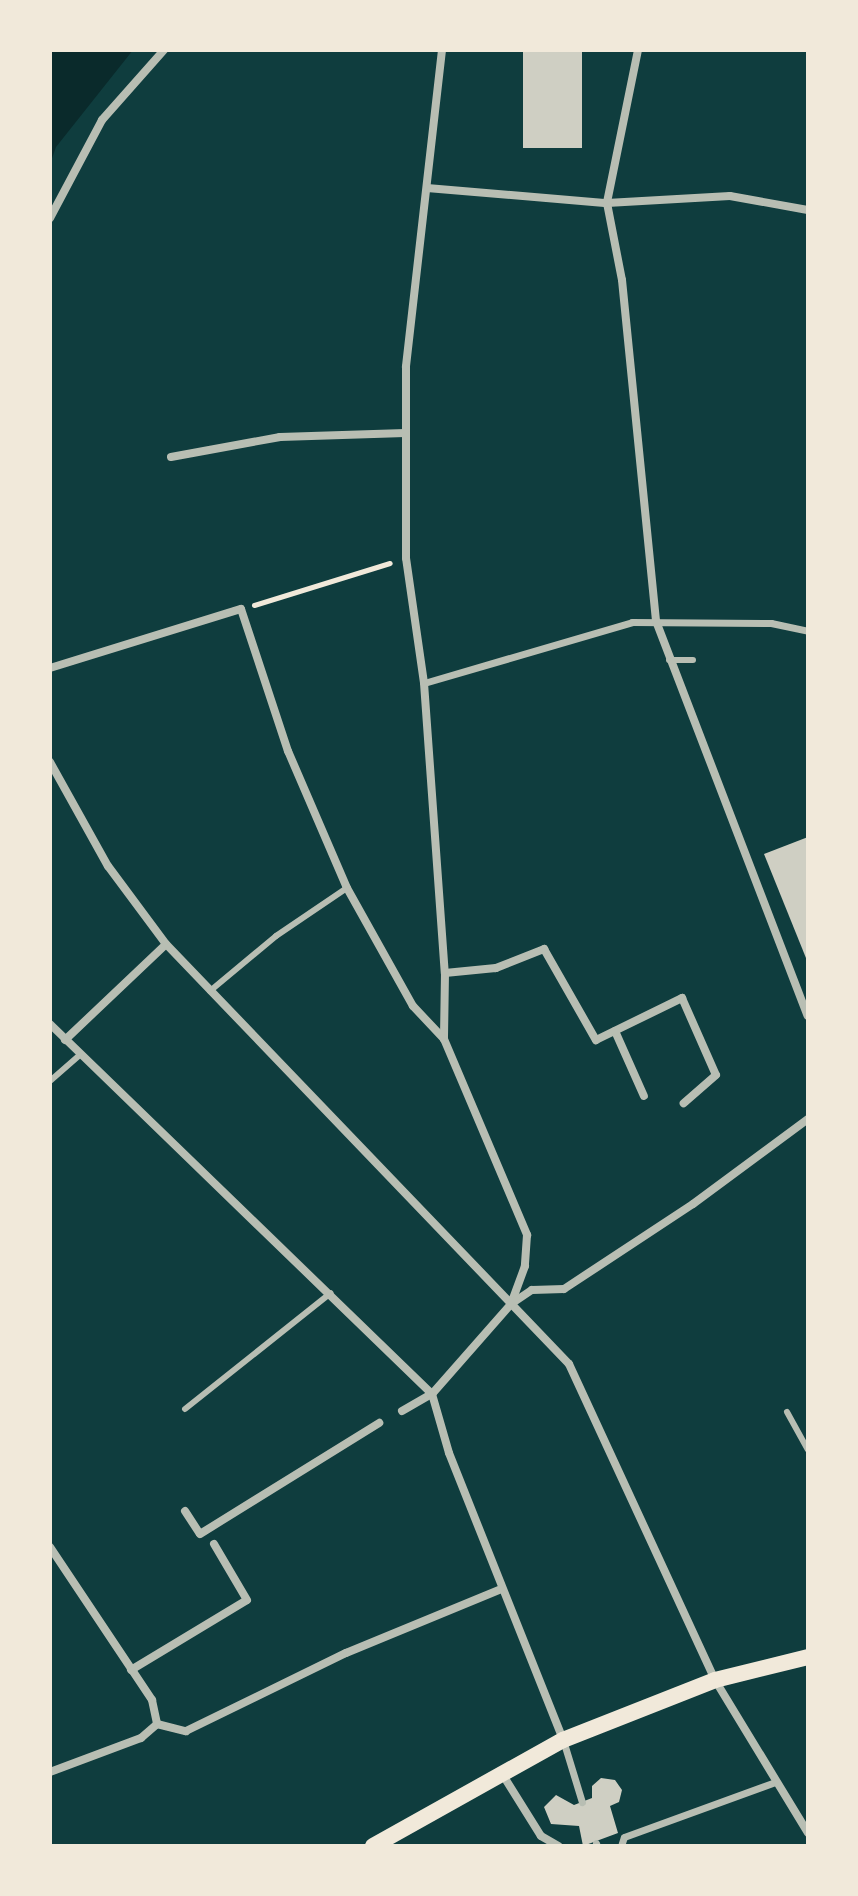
<!DOCTYPE html>
<html>
<head>
<meta charset="utf-8">
<style>
  body { margin:0 }
  #map { position:relative; width:858px; height:1896px; overflow:hidden; background:#0f3d3e; font-family:"Exo 2",sans-serif }
  div>[style] { position:absolute }
  .water>* { inset:0; background:#0a2a2b }
  .building>* { inset:0; background:#cfcfc3; transform-origin:0 0 }
  .path>* { height:5px; margin:-2.5px; padding:0 2.5px; transform-origin:2.5px; border-radius:2.5px; background:#f1e9da }
  .service>* { height:6px; margin:-3px; padding:0 3px; transform-origin:3px; border-radius:3px; background:#b8beb3 }
  .pedestrian>* { height:7px; margin:-3.5px; padding:0 3.5px; transform-origin:3.5px; border-radius:3.5px; background:#b8beb3 }
  .minor>* { height:8px; margin:-4px; padding:0 4px; transform-origin:4px; border-radius:4px; background:#b8beb3 }
  .secondary>* { height:16px; margin:-8px; padding:0 8px; transform-origin:8px; border-radius:8px; background:#f1e9da }
  span { translate:-50% -50%; white-space:nowrap; text-align:center; line-height:1.15; -webkit-text-stroke:7px #f1e9da; paint-order:stroke }
  .frame { position:absolute; inset:0; border:52px solid #f1e9da; pointer-events:none }
</style>
</head>
<body>
<div id="map">
  <div class="water">
    <i style="clip-path:polygon(50px 50px,133px 50px,56px 147px,50px 164px)"></i>
  </div>
  <div class="building">
    <i style="left:523px;top:50px;width:59px;height:98px"></i>
    <i style="clip-path:polygon(808px 837px,808px 963px,764px 854px)"></i>
    <i style="clip-path:polygon(601px 1778px,615px 1780px,622px 1790px,619px 1802px,610px 1806px,618px 1833px,583px 1846px,579px 1826px,551px 1824px,544px 1807px,556px 1795px,574px 1805px,592px 1798px,592px 1786px)"></i>
  </div>
  <div class="path">
    <i style="left:254px;top:605px;width:142px;rotate:-17.2deg"></i>
  </div>
  <div class="service">
    <i style="left:669px;top:660px;width:24px"></i>
    <i style="left:210px;top:991px;width:86px;rotate:-39.8deg"></i>
    <i style="left:276px;top:936px;width:86px;rotate:-34.1deg"></i>
    <i style="left:50px;top:1081px;width:41px;rotate:-41.1deg"></i>
    <i style="left:185px;top:1409px;width:186px;rotate:-38.5deg"></i>
    <i style="left:787px;top:1412px;width:43px;rotate:61.1deg"></i>
  </div>
  <div class="pedestrian">
    <i style="left:424px;top:683px;width:217px;rotate:-16.3deg"></i>
    <i style="left:632px;top:622px;width:139px;rotate:0.4deg"></i>
    <i style="left:771px;top:623px;width:38px;rotate:12deg"></i>
    <i style="left:563px;top:1740px;width:65px;rotate:73deg"></i>
    <i style="left:596px;top:1843px;width:3px;rotate:72deg"></i>
    <i style="left:621px;top:1846px;width:9px;rotate:-72deg"></i>
    <i style="left:624px;top:1837px;width:161px;rotate:-20deg"></i>
  </div>
  <div class="minor">
    <i style="left:442px;top:50px;width:319px;rotate:96.5deg"></i>
    <i style="left:406px;top:367px;width:191px;rotate:90deg"></i>
    <i style="left:406px;top:558px;width:126px;rotate:81.8deg"></i>
    <i style="left:424px;top:683px;width:291px;rotate:85.9deg"></i>
    <i style="left:445px;top:973px;width:66px;rotate:90.9deg"></i>
    <i style="left:444px;top:1039px;width:213px;rotate:67deg"></i>
    <i style="left:527px;top:1235px;width:31px;rotate:94deg"></i>
    <i style="left:525px;top:1266px;width:40px;rotate:110.2deg"></i>
    <i style="left:638px;top:50px;width:156px;rotate:101.5deg"></i>
    <i style="left:607px;top:203px;width:78px;rotate:79deg"></i>
    <i style="left:622px;top:280px;width:343px;rotate:84.3deg"></i>
    <i style="left:656px;top:621px;width:423px;rotate:69deg"></i>
    <i style="left:427px;top:188px;width:181px;rotate:4.8deg"></i>
    <i style="left:607px;top:203px;width:123px;rotate:-3.3deg"></i>
    <i style="left:730px;top:196px;width:79px;rotate:10.2deg"></i>
    <i style="left:50px;top:218px;width:111px;rotate:-62deg"></i>
    <i style="left:102px;top:120px;width:94px;rotate:-48.5deg"></i>
    <i style="left:171px;top:457px;width:111px;rotate:-10.4deg"></i>
    <i style="left:280px;top:437px;width:125px;rotate:-1.8deg"></i>
    <i style="left:50px;top:668px;width:200px;rotate:-17.2deg"></i>
    <i style="left:241px;top:609px;width:150px;rotate:71.7deg"></i>
    <i style="left:288px;top:751px;width:149px;rotate:66.7deg"></i>
    <i style="left:347px;top:888px;width:135px;rotate:60.8deg"></i>
    <i style="left:413px;top:1006px;width:45px;rotate:46.8deg"></i>
    <i style="left:50px;top:762px;width:119px;rotate:60.9deg"></i>
    <i style="left:108px;top:866px;width:97px;rotate:53.4deg"></i>
    <i style="left:166px;top:944px;width:582px;rotate:46.18deg"></i>
    <i style="left:569px;top:1364px;width:348px;rotate:65.2deg"></i>
    <i style="left:715px;top:1680px;width:179px;rotate:58.7deg"></i>
    <i style="left:445px;top:973px;width:51px;rotate:-5.6deg"></i>
    <i style="left:496px;top:968px;width:52px;rotate:-21.6deg"></i>
    <i style="left:544px;top:949px;width:105px;rotate:60.3deg"></i>
    <i style="left:596px;top:1040px;width:96px;rotate:-26deg"></i>
    <i style="left:682px;top:998px;width:84px;rotate:66.2deg"></i>
    <i style="left:716px;top:1075px;width:43px;rotate:138.8deg"></i>
    <i style="left:50px;top:1024px;width:532px;rotate:44.09deg"></i>
    <i style="left:432px;top:1394px;width:61px;rotate:73.9deg"></i>
    <i style="left:449px;top:1453px;width:309px;rotate:68.3deg"></i>
    <i style="left:615px;top:1031px;width:71px;rotate:66deg"></i>
    <i style="left:65px;top:1040px;width:139px;rotate:-43.5deg"></i>
    <i style="left:402px;top:1411px;width:34px;rotate:-30deg"></i>
    <i style="left:432px;top:1394px;width:120px;rotate:-48.7deg"></i>
    <i style="left:511px;top:1304px;width:25px;rotate:-34deg"></i>
    <i style="left:532px;top:1290px;width:32px;rotate:-2deg"></i>
    <i style="left:564px;top:1289px;width:154px;rotate:-33.4deg"></i>
    <i style="left:693px;top:1204px;width:143px;rotate:-36.5deg"></i>
    <i style="left:185px;top:1511px;width:27px;rotate:57deg"></i>
    <i style="left:200px;top:1534px;width:211px;rotate:-31.8deg"></i>
    <i style="left:50px;top:1547px;width:184px;rotate:56.3deg"></i>
    <i style="left:152px;top:1700px;width:25px;rotate:78deg"></i>
    <i style="left:131px;top:1670px;width:135px;rotate:-31.1deg"></i>
    <i style="left:247px;top:1600px;width:65px;rotate:-120.5deg"></i>
    <i style="left:157px;top:1724px;width:30px;rotate:14deg"></i>
    <i style="left:186px;top:1731px;width:178px;rotate:-26deg"></i>
    <i style="left:346px;top:1653px;width:168px;rotate:-22.4deg"></i>
    <i style="left:50px;top:1772px;width:97px;rotate:-20.5deg"></i>
    <i style="left:141px;top:1738px;width:21px;rotate:-41deg"></i>
    <i style="left:501px;top:1772px;width:75px;rotate:58deg"></i>
    <i style="left:541px;top:1836px;width:20px;rotate:30deg"></i>
  </div>
  <div class="secondary">
    <i style="left:373px;top:1846px;width:218px;rotate:-29.2deg"></i>
    <i style="left:563px;top:1740px;width:163px;rotate:-21.5deg"></i>
    <i style="left:715px;top:1680px;width:96px;rotate:-13.9deg"></i>
  </div>
  <div class="frame"></div>
</div>
</body>
</html>
